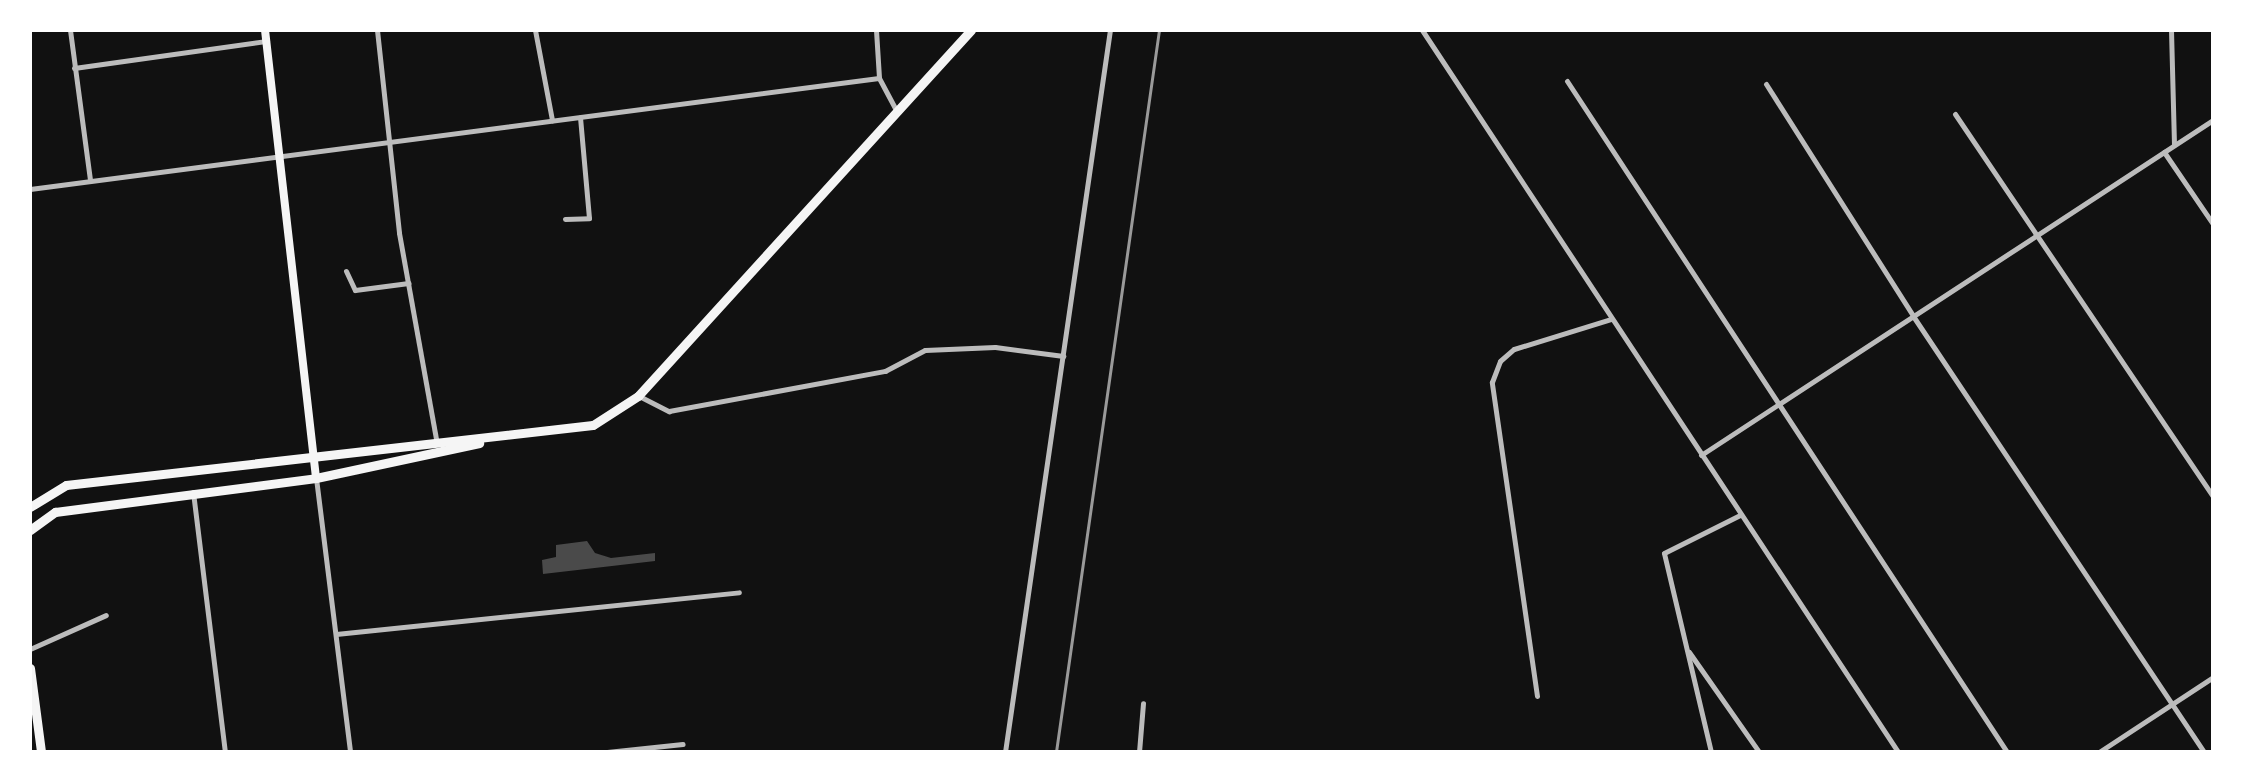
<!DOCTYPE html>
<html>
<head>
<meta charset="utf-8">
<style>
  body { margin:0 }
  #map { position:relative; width:2243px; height:782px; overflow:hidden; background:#111; font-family:"Noto Serif",serif }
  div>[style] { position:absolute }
  .building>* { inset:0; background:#4a4a4a }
  .minor>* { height:5px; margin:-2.5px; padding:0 2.5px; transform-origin:2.5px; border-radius:2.5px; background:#bcbcbc }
  .secondary>* { height:8px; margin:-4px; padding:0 4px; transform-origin:4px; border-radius:4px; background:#f5f5f5 }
  .primary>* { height:9px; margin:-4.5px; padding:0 4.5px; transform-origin:4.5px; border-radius:4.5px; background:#f5f5f5 }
  .rail>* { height:2.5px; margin:-1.25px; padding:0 1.25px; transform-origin:1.25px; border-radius:1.25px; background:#9a9a9a }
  span { translate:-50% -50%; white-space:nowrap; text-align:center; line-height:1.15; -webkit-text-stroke:10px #fff; paint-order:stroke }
  .frame { position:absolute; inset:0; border:32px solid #fff; pointer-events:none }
</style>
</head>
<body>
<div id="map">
  <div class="building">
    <i style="clip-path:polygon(587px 541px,595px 553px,611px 558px,655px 553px,655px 561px,543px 574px,542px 560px,556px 557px,556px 545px)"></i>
  </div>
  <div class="minor">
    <i style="left:70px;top:30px;width:151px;rotate:82.4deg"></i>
    <i style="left:377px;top:30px;width:204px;rotate:83.8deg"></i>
    <i style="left:399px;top:233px;width:209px;rotate:79.8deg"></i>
    <i style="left:535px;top:30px;width:92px;rotate:79.3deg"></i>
    <i style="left:876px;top:30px;width:48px;rotate:86.4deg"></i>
    <i style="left:1422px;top:30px;width:865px;rotate:56.6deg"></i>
    <i style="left:2171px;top:30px;width:114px;rotate:88.5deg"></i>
    <i style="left:74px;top:68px;width:195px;rotate:-8deg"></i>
    <i style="left:1567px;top:81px;width:802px;rotate:56.75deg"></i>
    <i style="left:1766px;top:84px;width:275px;rotate:57.6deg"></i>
    <i style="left:1913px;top:316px;width:524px;rotate:56.28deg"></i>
    <i style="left:1955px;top:114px;width:461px;rotate:56deg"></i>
    <i style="left:2164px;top:152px;width:87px;rotate:55.8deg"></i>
    <i style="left:30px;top:189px;width:856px;rotate:-7.45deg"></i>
    <i style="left:879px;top:78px;width:36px;rotate:62deg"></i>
    <i style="left:565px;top:219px;width:24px;rotate:-2deg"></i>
    <i style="left:589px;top:218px;width:101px;rotate:-95.1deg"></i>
    <i style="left:346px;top:271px;width:21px;rotate:65deg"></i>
    <i style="left:355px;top:290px;width:54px;rotate:-7.4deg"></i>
    <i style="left:639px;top:396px;width:34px;rotate:27deg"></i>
    <i style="left:669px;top:411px;width:220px;rotate:-10.5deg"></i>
    <i style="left:885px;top:371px;width:45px;rotate:-27.7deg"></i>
    <i style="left:925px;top:350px;width:70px;rotate:-2.5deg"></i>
    <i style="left:995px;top:347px;width:69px;rotate:7.5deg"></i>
    <i style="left:1701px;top:455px;width:612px;rotate:-33.2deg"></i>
    <i style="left:316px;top:478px;width:276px;rotate:82.9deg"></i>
    <i style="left:193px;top:492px;width:262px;rotate:83deg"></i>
    <i style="left:336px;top:634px;width:405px;rotate:-5.9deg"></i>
    <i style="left:30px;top:649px;width:83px;rotate:-24.1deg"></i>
    <i style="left:1689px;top:652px;width:122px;rotate:55deg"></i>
    <i style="left:1537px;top:696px;width:317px;rotate:-98.2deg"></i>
    <i style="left:1492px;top:382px;width:22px;rotate:-69deg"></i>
    <i style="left:1500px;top:361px;width:18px;rotate:-41deg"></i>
    <i style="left:1514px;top:349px;width:102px;rotate:-17.2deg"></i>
    <i style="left:607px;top:752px;width:76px;rotate:-6deg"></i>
    <i style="left:1005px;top:752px;width:730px;rotate:-81.73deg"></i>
    <i style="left:1139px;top:752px;width:49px;rotate:-85.3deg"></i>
    <i style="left:1711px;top:752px;width:204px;rotate:-103.3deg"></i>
    <i style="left:1664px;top:553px;width:85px;rotate:-26.6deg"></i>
    <i style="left:2099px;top:752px;width:136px;rotate:-33.3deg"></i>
  </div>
  <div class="secondary">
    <i style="left:265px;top:30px;width:451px;rotate:83.5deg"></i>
  </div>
  <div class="primary">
    <i style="left:30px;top:507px;width:42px;rotate:-31.4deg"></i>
    <i style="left:66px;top:485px;width:530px;rotate:-6.5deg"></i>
    <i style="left:593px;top:425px;width:54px;rotate:-32.8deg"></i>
    <i style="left:638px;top:396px;width:495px;rotate:-47.7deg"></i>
    <i style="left:30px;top:530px;width:31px;rotate:-36deg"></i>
    <i style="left:55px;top:512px;width:263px;rotate:-7.4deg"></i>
    <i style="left:316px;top:478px;width:167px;rotate:-12.1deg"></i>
    <i style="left:30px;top:668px;width:85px;rotate:82.5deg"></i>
  </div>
  <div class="rail">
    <i style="left:1056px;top:752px;width:729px;rotate:-81.88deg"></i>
  </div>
  <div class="frame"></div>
</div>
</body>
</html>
